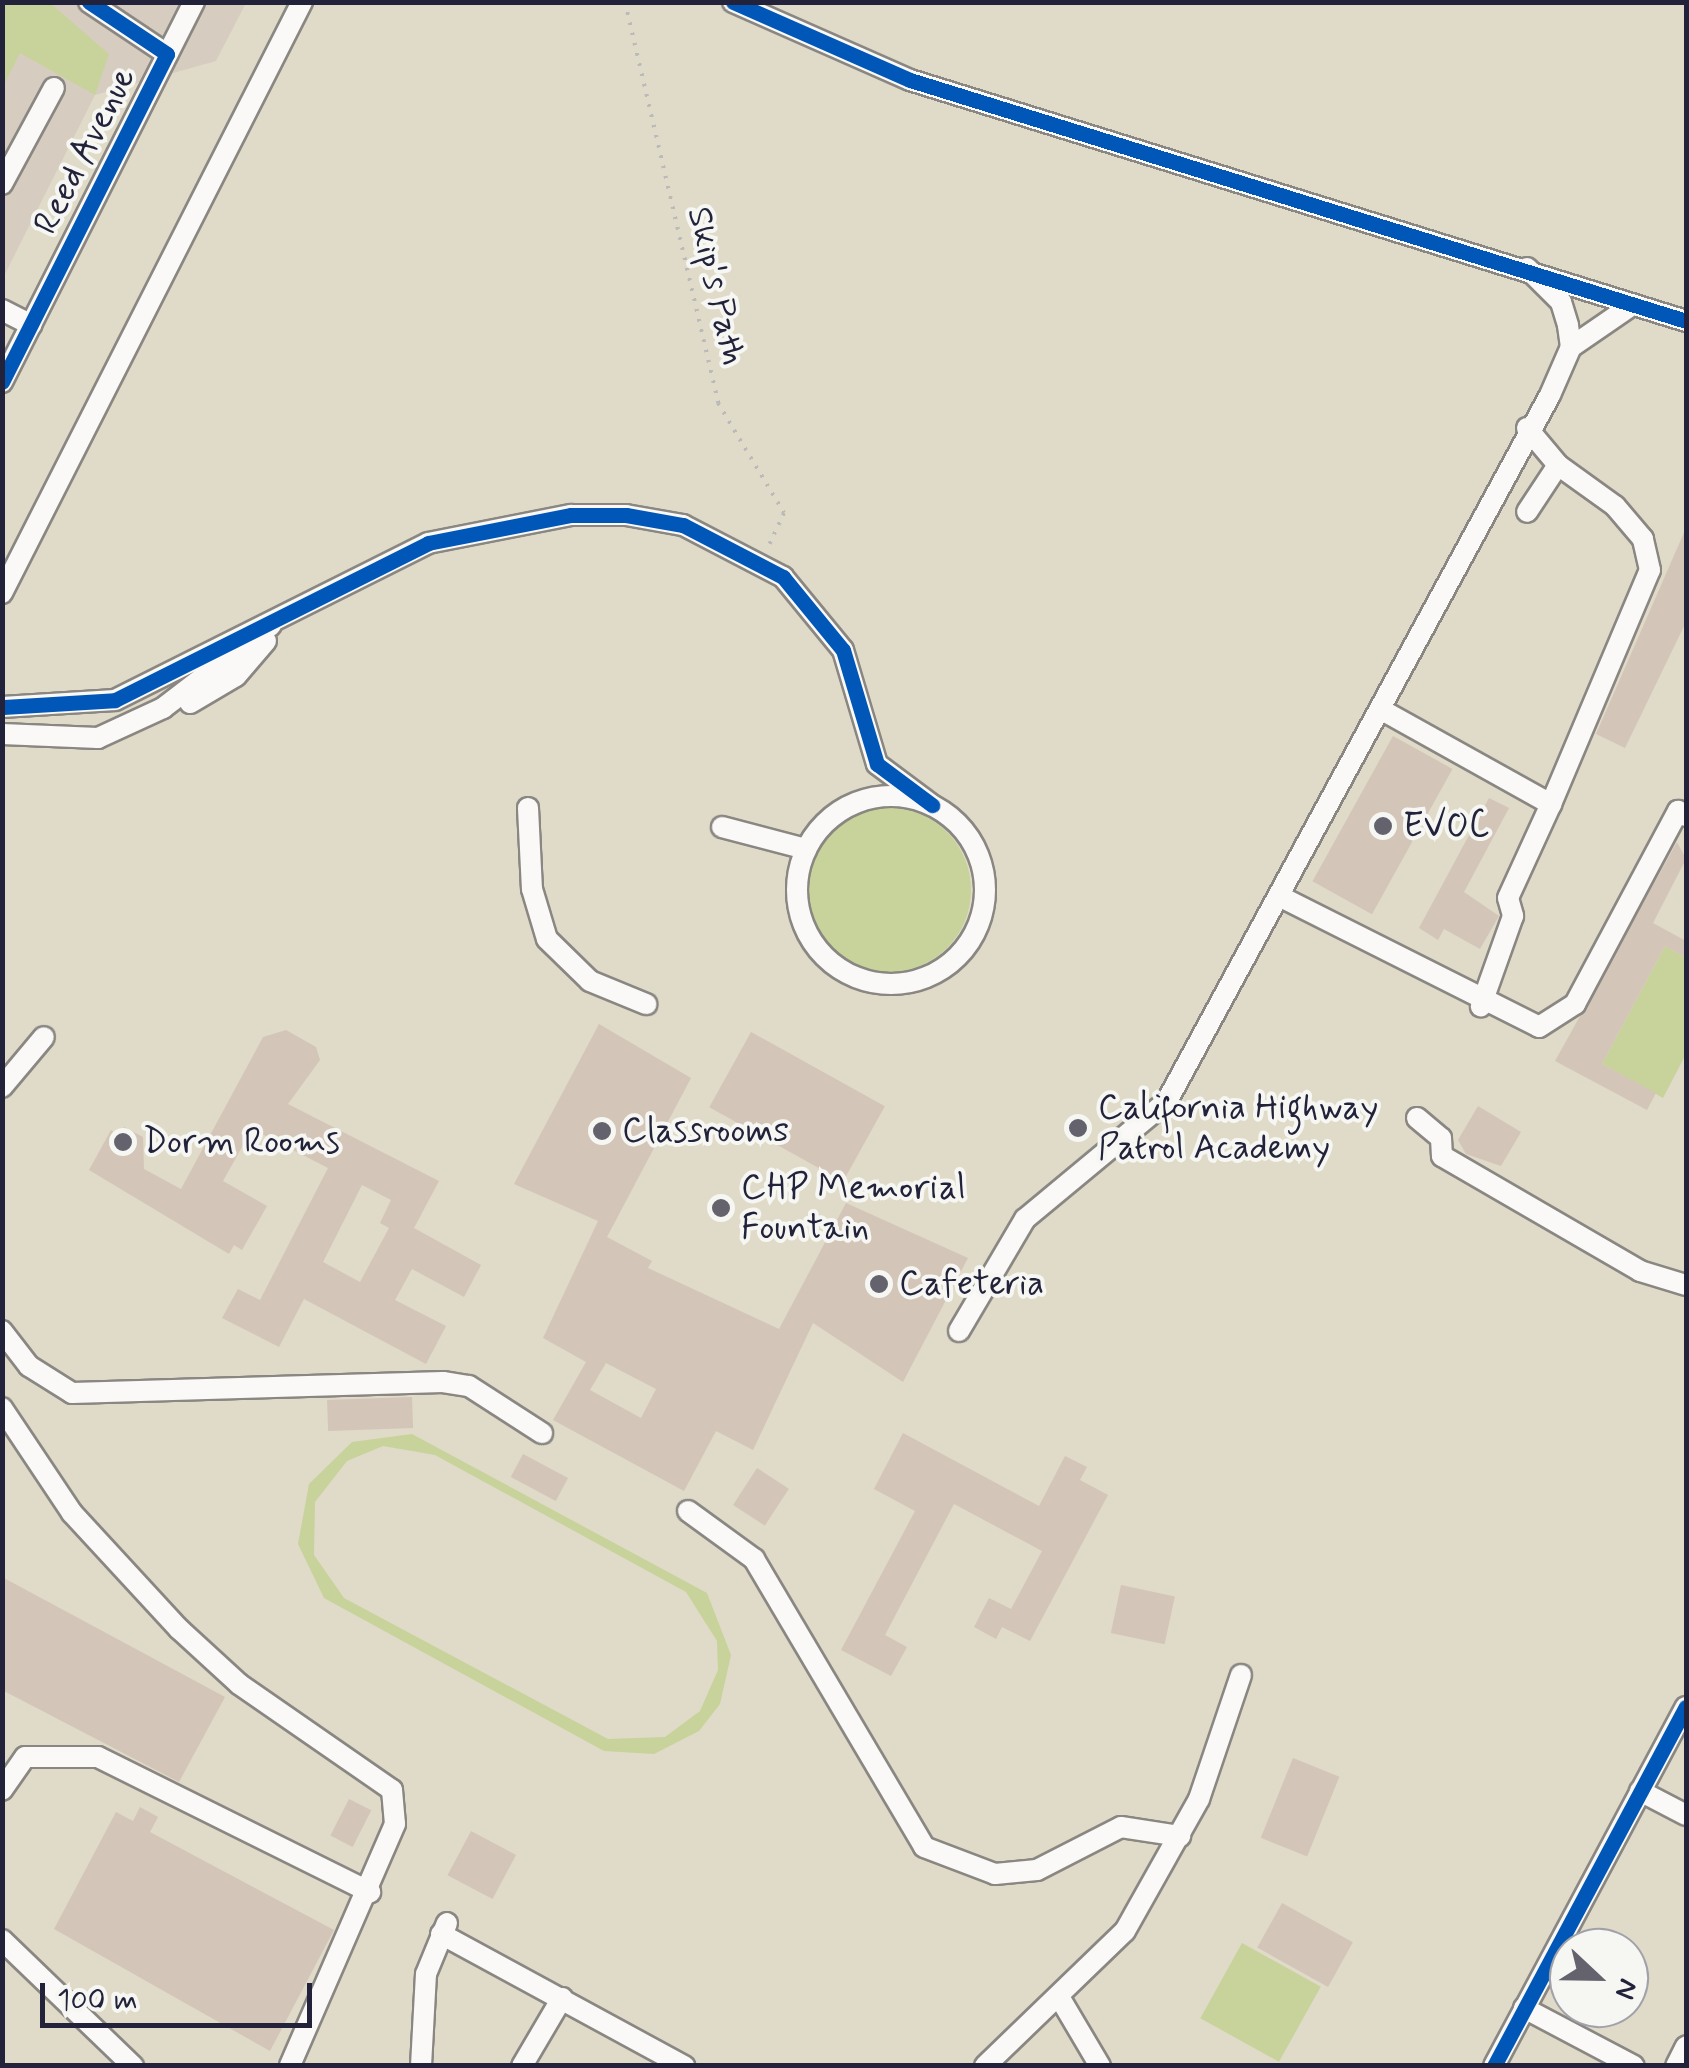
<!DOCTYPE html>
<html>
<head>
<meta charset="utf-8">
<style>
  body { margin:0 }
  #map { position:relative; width:1689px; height:2068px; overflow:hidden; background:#e0dac8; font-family:Mynerve,sans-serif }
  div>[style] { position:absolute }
  .industrial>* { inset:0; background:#d7ccc0 }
  .green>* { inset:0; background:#c7d39a; transform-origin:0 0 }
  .round { border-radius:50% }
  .building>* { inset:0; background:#d4c5b9; transform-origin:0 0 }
  .path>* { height:4px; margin-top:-2px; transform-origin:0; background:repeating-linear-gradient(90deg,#bbbab9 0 2.5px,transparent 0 10.5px) }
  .roads { filter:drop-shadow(2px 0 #8a8782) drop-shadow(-2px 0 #8a8782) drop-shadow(0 2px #8a8782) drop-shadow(0 -2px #8a8782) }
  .minor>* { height:20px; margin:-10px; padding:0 10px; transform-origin:10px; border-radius:10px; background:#faf9f7 }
  .minor>.ring { margin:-10px; padding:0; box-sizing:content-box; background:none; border:20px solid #faf9f7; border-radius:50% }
  .cycleway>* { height:15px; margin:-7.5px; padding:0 7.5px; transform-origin:7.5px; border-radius:7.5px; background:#0057b8 }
  .dots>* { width:28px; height:28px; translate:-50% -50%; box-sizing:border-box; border:5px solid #f6f6f2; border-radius:50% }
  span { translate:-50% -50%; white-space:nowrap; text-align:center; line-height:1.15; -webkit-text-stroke:8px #f6f6f2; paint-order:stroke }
  .street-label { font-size:35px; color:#22223b }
  .poi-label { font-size:35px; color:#22223b }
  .left { translate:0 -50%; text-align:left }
  .frame { position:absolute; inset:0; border:5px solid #22223b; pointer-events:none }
  .north { position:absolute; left:1549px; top:1928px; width:100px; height:100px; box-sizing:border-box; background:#f6f6f2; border:2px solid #a1a1a9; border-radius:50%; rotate:112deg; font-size:28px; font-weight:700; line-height:40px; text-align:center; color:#22223b }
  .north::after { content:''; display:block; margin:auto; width:35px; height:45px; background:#64626c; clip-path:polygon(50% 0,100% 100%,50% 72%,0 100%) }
  .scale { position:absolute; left:40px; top:1983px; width:272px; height:45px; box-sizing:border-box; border:5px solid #22223b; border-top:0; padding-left:12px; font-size:30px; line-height:35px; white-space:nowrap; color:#22223b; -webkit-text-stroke:8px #f6f6f2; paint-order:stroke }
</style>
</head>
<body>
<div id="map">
  <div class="industrial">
    <i style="clip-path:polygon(3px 3px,246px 3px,216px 61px,95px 95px,3px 278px)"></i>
  </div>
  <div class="green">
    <i style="clip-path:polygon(3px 2px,50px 3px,109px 54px,95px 95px,20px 53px,3px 87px)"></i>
    <i class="round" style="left:807px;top:808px;width:164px;height:164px"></i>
    <i style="clip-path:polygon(1665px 946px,1686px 958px,1686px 1054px,1663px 1098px,1602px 1064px)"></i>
    <i style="clip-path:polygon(evenodd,412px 1434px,707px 1593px,731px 1655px,720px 1704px,699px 1731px,654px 1754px,604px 1751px,324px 1598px,298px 1544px,309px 1484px,352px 1442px,412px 1434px,383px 1446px,435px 1455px,686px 1592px,717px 1641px,718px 1670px,700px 1711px,665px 1737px,608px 1739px,344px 1598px,314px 1555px,315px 1502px,347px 1461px,383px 1446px)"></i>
    <i style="left:1242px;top:1943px;width:90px;height:86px;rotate:29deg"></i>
  </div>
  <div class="building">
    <i style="clip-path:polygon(1686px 528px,1686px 622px,1625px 748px,1596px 734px)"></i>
    <i style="left:1393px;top:736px;width:68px;height:166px;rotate:29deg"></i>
    <i style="clip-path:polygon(1489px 798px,1509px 808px,1464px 892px,1499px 916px,1480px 949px,1444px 929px,1438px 940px,1419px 928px)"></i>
    <i style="clip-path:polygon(1677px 842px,1686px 859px,1653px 923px,1686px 941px,1686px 958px,1665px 946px,1602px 1064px,1656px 1093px,1647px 1110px,1555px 1061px)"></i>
    <i style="clip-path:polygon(evenodd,599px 1024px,691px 1078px,607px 1237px,652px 1261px,648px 1268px,779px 1329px,846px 1203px,968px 1258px,903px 1382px,813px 1323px,753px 1450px,716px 1431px,684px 1491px,553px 1420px,586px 1362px,543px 1338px,598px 1221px,514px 1184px,599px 1024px,606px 1363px,656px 1389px,641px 1418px,590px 1390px,606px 1363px)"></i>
    <i style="clip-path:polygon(evenodd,286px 1030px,316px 1047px,320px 1060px,288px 1104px,439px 1181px,414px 1228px,481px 1265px,464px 1297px,412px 1269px,395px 1300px,446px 1326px,426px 1364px,304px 1299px,279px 1347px,222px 1318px,238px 1289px,260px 1300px,328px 1168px,252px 1129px,223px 1181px,267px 1206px,242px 1250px,234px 1245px,229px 1254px,89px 1170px,111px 1130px,119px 1136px,124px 1127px,143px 1137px,144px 1169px,181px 1189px,263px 1037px,286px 1030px,362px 1185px,391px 1200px,380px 1223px,389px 1228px,360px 1282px,323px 1262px,362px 1185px)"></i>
    <i style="left:751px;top:1032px;width:153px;height:86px;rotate:29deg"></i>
    <i style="clip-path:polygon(1478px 1106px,1521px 1132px,1501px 1166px,1466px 1154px,1458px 1140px)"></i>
    <i style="left:412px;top:1397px;width:31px;height:85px;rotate:88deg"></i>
    <i style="clip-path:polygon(903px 1433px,1039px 1506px,1065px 1456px,1087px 1467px,1080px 1480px,1108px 1495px,1030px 1641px,1002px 1627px,996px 1639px,974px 1627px,989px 1598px,1011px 1609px,1042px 1551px,954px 1504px,885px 1635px,907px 1647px,891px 1676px,841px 1650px,915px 1511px,874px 1489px)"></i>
    <i style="left:523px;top:1454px;width:51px;height:26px;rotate:28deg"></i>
    <i style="left:757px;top:1468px;width:38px;height:44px;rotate:33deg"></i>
    <i style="clip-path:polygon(2px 1577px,225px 1697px,179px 1782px,2px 1690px)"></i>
    <i style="left:1121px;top:1585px;width:55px;height:49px;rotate:12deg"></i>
    <i style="left:1293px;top:1758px;width:50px;height:86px;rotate:22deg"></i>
    <i style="left:349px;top:1799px;width:25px;height:41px;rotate:27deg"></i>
    <i style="clip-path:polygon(140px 1807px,158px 1817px,150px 1832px,334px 1930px,270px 2051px,54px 1929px,116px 1812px,133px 1821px)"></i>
    <i style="left:471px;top:1831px;width:51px;height:50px;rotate:28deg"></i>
    <i style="left:1282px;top:1903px;width:81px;height:51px;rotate:29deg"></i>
  </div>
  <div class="path">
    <i style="left:625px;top:2px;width:412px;rotate:76.9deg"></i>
    <i style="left:718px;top:403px;width:128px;rotate:59deg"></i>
    <i style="left:784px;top:513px;width:38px;rotate:115deg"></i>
  </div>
  <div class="roads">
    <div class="minor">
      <i style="left:89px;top:2px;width:94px;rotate:33.7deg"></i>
      <i style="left:733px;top:2px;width:193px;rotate:23.8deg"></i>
      <i style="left:910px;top:80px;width:813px;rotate:17.25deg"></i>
      <i style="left:2px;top:184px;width:109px;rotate:-61.6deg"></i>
      <i style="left:2px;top:310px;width:33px;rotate:27deg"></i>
      <i style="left:1571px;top:347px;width:74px;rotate:-34.5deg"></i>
      <i style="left:2px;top:382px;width:426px;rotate:-63.2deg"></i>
      <i style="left:1527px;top:428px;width:48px;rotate:50deg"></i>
      <i style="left:1558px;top:465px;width:56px;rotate:123.4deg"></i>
      <i style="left:2px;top:593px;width:663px;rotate:-63.09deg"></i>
      <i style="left:190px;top:703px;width:53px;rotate:-30.4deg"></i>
      <i style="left:236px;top:676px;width:46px;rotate:-49.4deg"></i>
      <i style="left:2px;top:707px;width:113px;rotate:-3.5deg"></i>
      <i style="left:115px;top:700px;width:350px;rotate:-26.6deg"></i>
      <i style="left:428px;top:543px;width:146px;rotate:-11.1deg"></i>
      <i style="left:571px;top:515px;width:55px"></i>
      <i style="left:626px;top:515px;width:58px;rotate:10deg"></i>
      <i style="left:683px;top:525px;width:113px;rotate:27.5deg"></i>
      <i style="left:783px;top:577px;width:94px;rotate:50.6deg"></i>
      <i style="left:843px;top:650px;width:119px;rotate:73.4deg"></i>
      <i style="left:877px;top:764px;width:69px;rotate:36.7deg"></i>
      <i style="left:1380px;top:709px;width:196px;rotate:29.1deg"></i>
      <i style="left:1551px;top:804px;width:103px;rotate:114.6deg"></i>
      <i style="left:1508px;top:898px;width:19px;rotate:74deg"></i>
      <i style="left:1513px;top:916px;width:96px;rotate:109.6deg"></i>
      <i style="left:2px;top:734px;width:96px;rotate:2.4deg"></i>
      <i style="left:98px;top:738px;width:72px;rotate:-24.8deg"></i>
      <i style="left:163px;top:708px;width:136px;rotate:-37.5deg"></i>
      <i class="ring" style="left:797px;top:796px;width:168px;height:168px"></i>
      <i style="left:1551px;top:804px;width:254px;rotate:-67.1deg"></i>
      <i style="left:1650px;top:570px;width:32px;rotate:-103deg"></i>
      <i style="left:1643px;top:539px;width:43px;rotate:-130.3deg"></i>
      <i style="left:1615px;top:506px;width:70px;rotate:-144.3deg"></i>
      <i style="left:528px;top:808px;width:81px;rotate:87.2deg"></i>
      <i style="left:532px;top:889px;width:52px;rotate:73.3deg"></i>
      <i style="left:547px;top:939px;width:60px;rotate:44.3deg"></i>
      <i style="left:590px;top:981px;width:61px;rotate:22.3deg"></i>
      <i style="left:722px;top:827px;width:87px;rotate:14.7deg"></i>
      <i style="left:1279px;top:896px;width:291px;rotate:26.7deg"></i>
      <i style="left:1539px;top:1027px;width:43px;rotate:-32.6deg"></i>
      <i style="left:1575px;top:1004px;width:219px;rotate:-61.9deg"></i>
      <i style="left:1678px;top:811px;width:9px;rotate:32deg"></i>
      <i style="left:2px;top:1087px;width:65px;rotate:-50deg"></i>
      <i style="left:1417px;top:1118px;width:31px;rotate:40deg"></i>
      <i style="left:1441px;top:1138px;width:18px;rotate:87deg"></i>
      <i style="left:1442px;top:1156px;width:229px;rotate:30.1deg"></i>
      <i style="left:1640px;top:1271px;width:48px;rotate:16.9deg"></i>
      <i style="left:2px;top:1331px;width:44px;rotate:52.4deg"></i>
      <i style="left:29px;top:1366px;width:51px;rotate:32.1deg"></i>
      <i style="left:72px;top:1393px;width:371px;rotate:-1.7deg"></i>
      <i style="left:443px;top:1382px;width:26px;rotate:9deg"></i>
      <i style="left:469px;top:1386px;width:87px;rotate:32.8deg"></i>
      <i style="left:959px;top:1331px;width:130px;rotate:-59.5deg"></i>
      <i style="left:1025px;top:1219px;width:185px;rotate:-39.7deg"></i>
      <i style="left:1167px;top:1101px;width:803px;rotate:-61.52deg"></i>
      <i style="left:1550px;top:395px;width:52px;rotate:-66.4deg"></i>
      <i style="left:1571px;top:347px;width:22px;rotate:-98deg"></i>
      <i style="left:1568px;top:325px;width:24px;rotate:-107deg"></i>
      <i style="left:1561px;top:302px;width:48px;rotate:-135deg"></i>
      <i style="left:2px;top:1408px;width:126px;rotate:56.3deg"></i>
      <i style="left:72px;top:1513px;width:158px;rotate:47.3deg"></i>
      <i style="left:179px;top:1629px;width:81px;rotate:42.5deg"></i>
      <i style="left:239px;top:1684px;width:186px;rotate:34.7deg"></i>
      <i style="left:392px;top:1790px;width:34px;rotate:85deg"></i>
      <i style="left:395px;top:1824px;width:264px;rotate:113.5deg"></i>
      <i style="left:688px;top:1511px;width:82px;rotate:36deg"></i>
      <i style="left:754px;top:1559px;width:334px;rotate:59.4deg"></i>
      <i style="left:924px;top:1847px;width:76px;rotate:20.8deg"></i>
      <i style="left:995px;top:1874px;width:42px;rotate:-5.4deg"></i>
      <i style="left:1037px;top:1870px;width:94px;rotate:-27.1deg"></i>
      <i style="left:1121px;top:1827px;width:60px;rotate:8.7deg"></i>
      <i style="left:2px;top:1790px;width:40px;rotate:-55.1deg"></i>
      <i style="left:25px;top:1757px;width:73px"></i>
      <i style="left:98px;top:1757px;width:304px;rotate:26.4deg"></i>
      <i style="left:1640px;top:1791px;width:52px;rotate:27.6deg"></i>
      <i style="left:441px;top:1934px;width:277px;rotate:28.5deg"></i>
      <i style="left:2px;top:1940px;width:182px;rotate:43.9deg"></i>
      <i style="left:1061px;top:2000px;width:77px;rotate:59.4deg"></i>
      <i style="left:1524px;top:2008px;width:124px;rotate:27.8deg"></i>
      <i style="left:421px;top:2066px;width:92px;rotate:-86.9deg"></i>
      <i style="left:426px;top:1974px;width:55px;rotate:-67.6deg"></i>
      <i style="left:522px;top:2066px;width:79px;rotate:-59.5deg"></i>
      <i style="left:985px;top:2066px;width:194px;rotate:-44deg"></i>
      <i style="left:1125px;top:1931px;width:151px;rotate:-60.7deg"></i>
      <i style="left:1199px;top:1799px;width:131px;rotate:-71.3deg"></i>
      <i style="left:1494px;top:2066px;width:407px;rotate:-61.9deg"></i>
      <i style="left:1676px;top:2066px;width:22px;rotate:-63deg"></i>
    </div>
  </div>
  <div class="cycleway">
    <i style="left:733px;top:2px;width:193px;rotate:23.8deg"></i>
    <i style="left:910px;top:80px;width:813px;rotate:17.25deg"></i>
    <i style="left:2px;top:382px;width:367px;rotate:-63.3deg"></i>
    <i style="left:167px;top:54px;width:94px;rotate:-146.3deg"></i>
    <i style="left:2px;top:707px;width:113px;rotate:-3.5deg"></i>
    <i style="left:115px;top:700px;width:350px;rotate:-26.6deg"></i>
    <i style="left:428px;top:543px;width:146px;rotate:-11.1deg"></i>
    <i style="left:571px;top:515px;width:55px"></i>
    <i style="left:626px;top:515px;width:58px;rotate:10deg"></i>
    <i style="left:683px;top:525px;width:113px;rotate:27.5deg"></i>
    <i style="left:783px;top:577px;width:94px;rotate:50.6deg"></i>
    <i style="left:843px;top:650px;width:119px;rotate:73.4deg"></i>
    <i style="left:877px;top:764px;width:69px;rotate:36.7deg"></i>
    <i style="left:1494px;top:2066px;width:407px;rotate:-61.9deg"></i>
  </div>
  <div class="dots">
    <i style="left:1383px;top:826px;background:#64626c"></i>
    <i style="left:1078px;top:1128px;background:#64626c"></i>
    <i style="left:602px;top:1131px;background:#64626c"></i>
    <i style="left:123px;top:1142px;background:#64626c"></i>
    <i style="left:721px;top:1208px;background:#64626c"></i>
    <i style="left:879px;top:1284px;background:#64626c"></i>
  </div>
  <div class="street-label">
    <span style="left:85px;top:151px;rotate:-63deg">Reed Avenue</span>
    <span style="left:716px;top:286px;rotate:77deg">Skip's Path</span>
  </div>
  <div class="poi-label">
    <span class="left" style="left:1403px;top:826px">EVOC</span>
    <span class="left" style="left:1098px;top:1128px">California Highway<br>Patrol Academy</span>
    <span class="left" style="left:622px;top:1131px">Classrooms</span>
    <span class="left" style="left:143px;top:1142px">Dorm Rooms</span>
    <span class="left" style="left:741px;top:1208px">CHP Memorial<br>Fountain</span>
    <span class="left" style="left:899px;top:1284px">Cafeteria</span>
  </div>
  <div class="frame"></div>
  <div class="north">N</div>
  <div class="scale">100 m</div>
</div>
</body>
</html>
